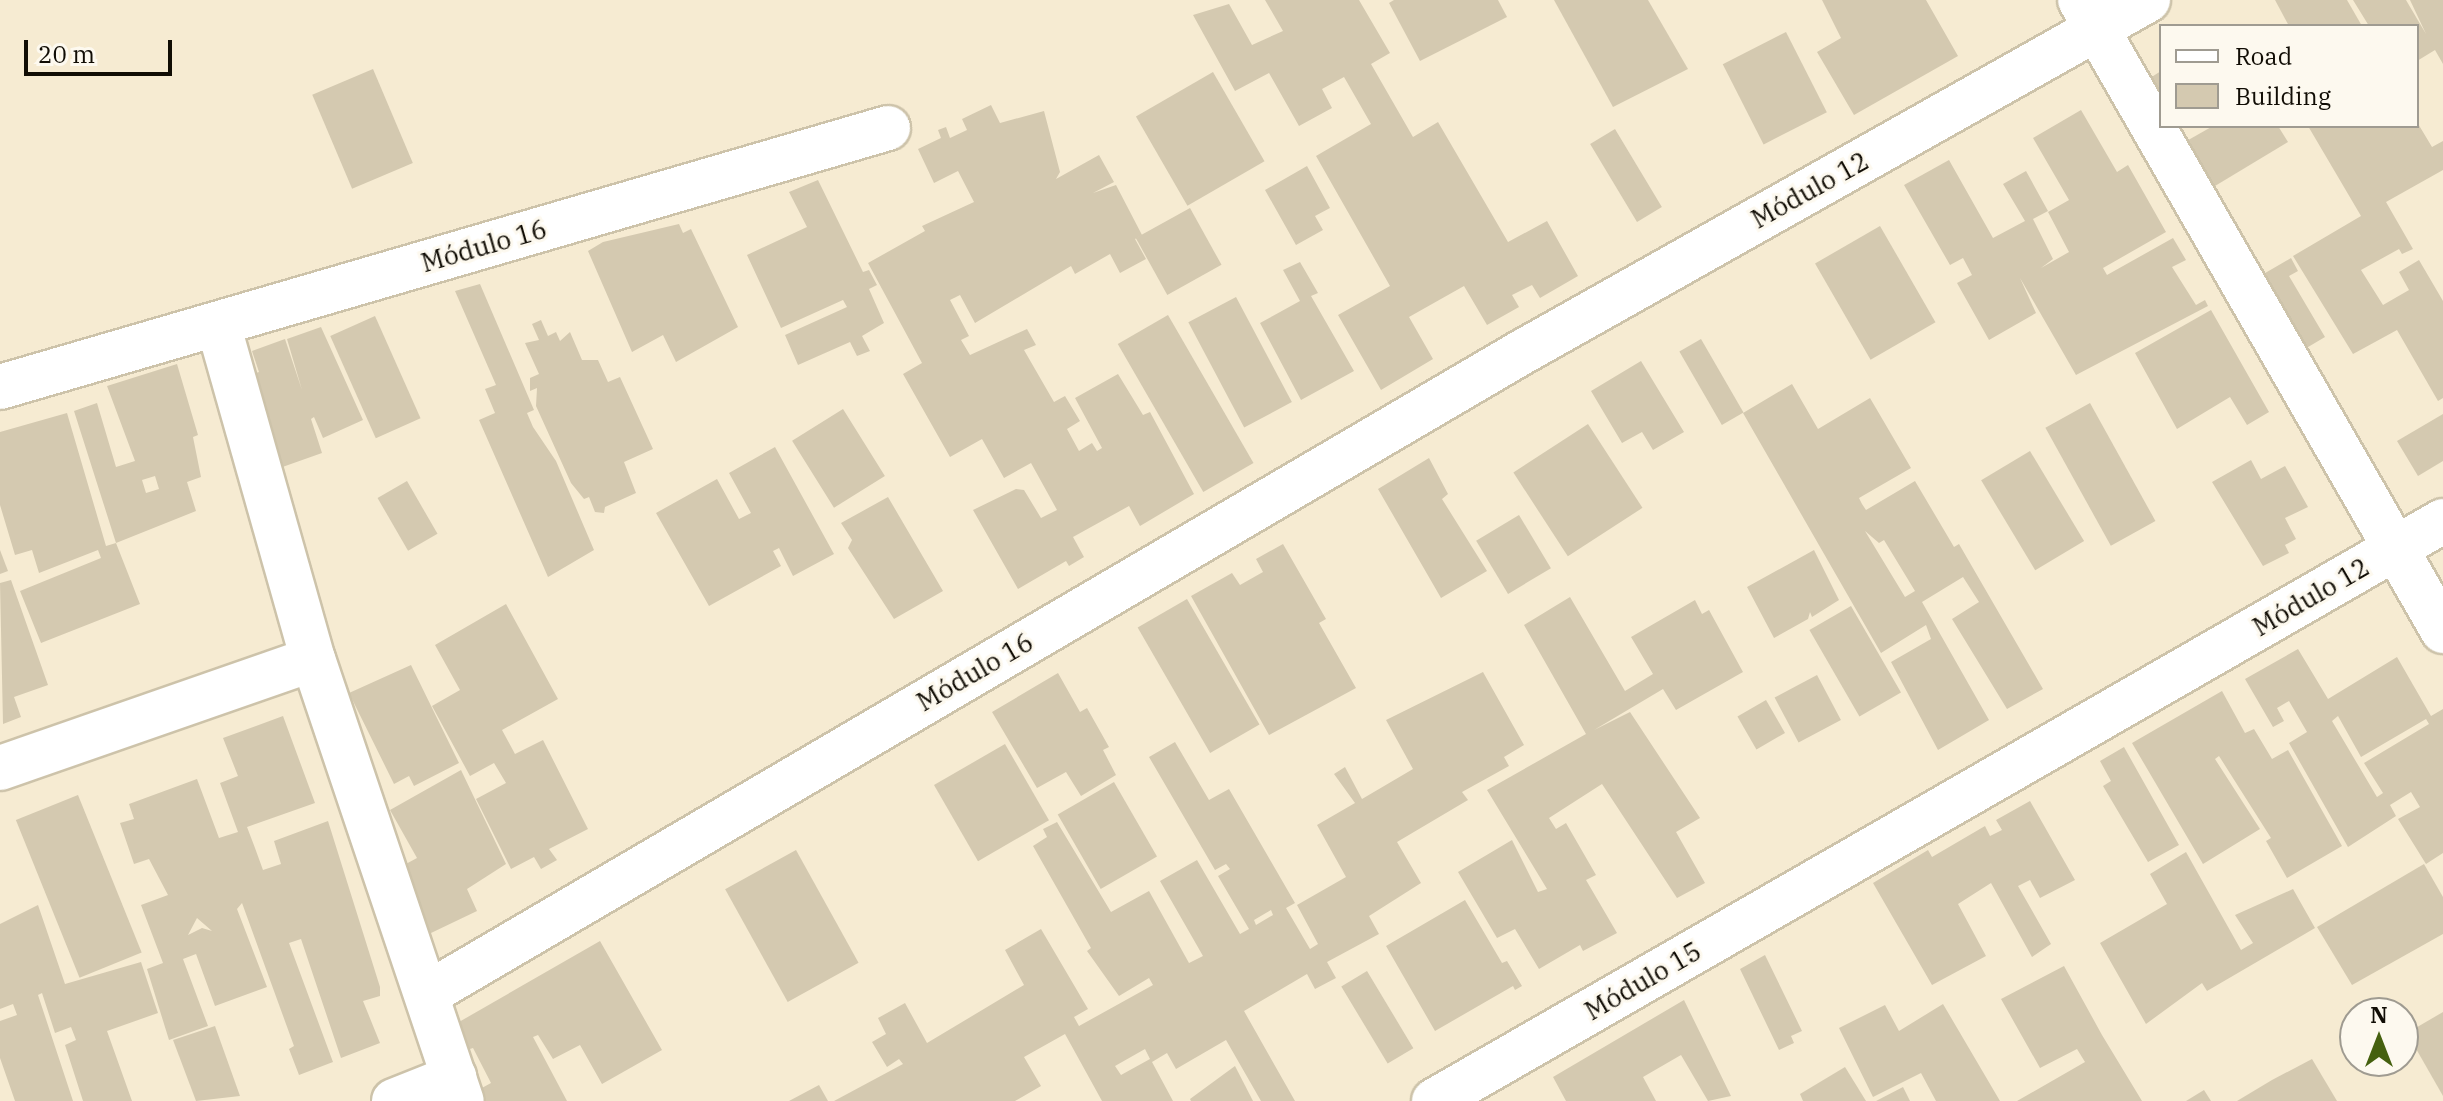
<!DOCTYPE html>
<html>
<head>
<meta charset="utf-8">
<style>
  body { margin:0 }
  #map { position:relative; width:2443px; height:1101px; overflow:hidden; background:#f6ebd2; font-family:"IBM Plex Serif",serif }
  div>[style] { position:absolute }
  .building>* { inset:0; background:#d4c9b0; transform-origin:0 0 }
  .roads { filter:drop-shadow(2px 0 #cdc3aa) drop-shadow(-2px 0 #cdc3aa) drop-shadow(0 2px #cdc3aa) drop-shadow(0 -2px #cdc3aa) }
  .minor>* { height:44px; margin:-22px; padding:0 22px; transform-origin:22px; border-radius:22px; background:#fff }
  span { translate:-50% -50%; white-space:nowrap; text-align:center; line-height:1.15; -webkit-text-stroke:6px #fdf9ef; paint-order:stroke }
  .street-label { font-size:26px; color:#110d05 }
  .legend { position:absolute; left:2159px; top:24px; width:260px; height:104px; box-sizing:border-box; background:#fdf9ef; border:2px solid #9f9b91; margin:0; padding:10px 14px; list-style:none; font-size:24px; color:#110d05 }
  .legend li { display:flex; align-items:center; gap:16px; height:40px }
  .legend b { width:40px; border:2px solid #9f9b91 }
  .north { position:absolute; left:2339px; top:997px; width:80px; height:80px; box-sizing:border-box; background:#fdf9ef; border:2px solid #9f9b91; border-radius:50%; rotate:0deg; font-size:22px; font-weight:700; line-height:32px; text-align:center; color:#110d05 }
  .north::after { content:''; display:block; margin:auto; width:28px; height:36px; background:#45600f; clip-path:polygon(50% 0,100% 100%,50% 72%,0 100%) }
  .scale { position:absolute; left:24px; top:40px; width:148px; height:36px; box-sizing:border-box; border:4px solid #110d05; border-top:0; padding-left:10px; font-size:24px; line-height:28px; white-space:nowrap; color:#110d05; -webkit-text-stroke:6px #fdf9ef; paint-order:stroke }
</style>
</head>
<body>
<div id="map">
  <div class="building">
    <i style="clip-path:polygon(1265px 0,1359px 0,1390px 53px,1371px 64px,1413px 137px,1438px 122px,1508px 242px,1547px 221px,1578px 276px,1540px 298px,1532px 285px,1512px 295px,1519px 307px,1487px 325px,1464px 286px,1409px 317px,1433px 359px,1381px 390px,1338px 315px,1390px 286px,1316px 156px,1371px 124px,1344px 77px,1322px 89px,1332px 108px,1299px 126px,1269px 73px,1235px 91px,1193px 15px,1229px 4px,1252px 45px,1283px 31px)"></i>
    <i style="clip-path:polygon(1394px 0,1498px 0,1507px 17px,1420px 61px,1389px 3px)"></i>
    <i style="clip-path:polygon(1554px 0,1648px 0,1688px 69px,1613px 107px)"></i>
    <i style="clip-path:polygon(1822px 0,1926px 0,1958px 56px,1854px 115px,1817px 52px,1841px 38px)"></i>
    <i style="clip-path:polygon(2275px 0,2347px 0,2362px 26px,2289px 26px)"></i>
    <i style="clip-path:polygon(2353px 0,2406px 0,2426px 34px,2410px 0,2443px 0,2443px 64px,2435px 50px,2417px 61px,2417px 26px,2369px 26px)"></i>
    <i style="left:1786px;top:32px;width:90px;height:71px;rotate:63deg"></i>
    <i style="left:373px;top:69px;width:102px;height:66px;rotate:67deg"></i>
    <i style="clip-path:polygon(2161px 71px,2161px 104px,2147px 80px)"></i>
    <i style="left:1213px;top:72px;width:103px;height:89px;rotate:60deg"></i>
    <i style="clip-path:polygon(991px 105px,1000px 123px,1044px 111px,1060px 172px,1056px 179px,1099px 155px,1114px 182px,1093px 193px,1116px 185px,1142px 235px,1135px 239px,1146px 259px,1120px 273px,1110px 254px,1075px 274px,1071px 266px,975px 323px,960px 295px,950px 300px,969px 336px,961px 340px,970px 355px,1027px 329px,1036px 345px,1024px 350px,1054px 402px,1065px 396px,1080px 421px,1067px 429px,1079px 451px,1092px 443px,1097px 451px,1102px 448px,1075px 398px,1118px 374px,1143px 415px,1150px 412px,1194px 494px,1140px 526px,1129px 506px,1073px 537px,1084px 557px,1069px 566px,1066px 561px,1018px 589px,973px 510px,1016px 489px,1024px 490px,1041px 518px,1057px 510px,1031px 463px,1004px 478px,982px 439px,950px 457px,903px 374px,922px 363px,868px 263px,925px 231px,922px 226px,974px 202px,958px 171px,934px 183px,918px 149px,941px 138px,938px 130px,946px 127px,950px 138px,967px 130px,962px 119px)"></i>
    <i style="clip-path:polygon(2081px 110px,2117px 172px,2128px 165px,2166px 232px,2103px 268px,2107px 275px,2173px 238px,2186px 260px,2172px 267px,2196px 305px,2205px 300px,2208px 306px,2076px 375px,2020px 278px,2036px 313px,1989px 340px,1957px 283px,1972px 275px,1963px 258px,1950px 265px,1904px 185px,1949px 160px,1993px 238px,2025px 221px,2003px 184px,2026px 171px,2048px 211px,2033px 219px,2053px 259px,2041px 268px,2069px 252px,2048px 212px,2069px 200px,2033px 138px)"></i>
    <i style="clip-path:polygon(2417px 122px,2432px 147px,2443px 141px,2443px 170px,2386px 202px,2413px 249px,2402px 254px,2399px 249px,2361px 270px,2383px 305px,2409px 290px,2399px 272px,2419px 260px,2443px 301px,2443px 398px,2438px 401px,2397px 330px,2353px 354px,2293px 256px,2361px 216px,2308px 126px,2417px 126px)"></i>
    <i style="clip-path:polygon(2213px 126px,2278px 126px,2288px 142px,2210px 189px,2183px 143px)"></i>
    <i style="left:1615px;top:129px;width:91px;height:29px;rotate:59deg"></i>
    <i style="clip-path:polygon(1307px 166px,1330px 208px,1315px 216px,1323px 230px,1296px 245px,1265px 190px)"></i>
    <i style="clip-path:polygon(818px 180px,863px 272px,869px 270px,877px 285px,869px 289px,884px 323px,862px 336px,870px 351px,857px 356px,850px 342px,798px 365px,785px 335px,847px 307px,843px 300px,781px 328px,747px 255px,807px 227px,789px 192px)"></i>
    <i style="left:1190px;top:208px;width:65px;height:62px;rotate:61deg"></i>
    <i style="clip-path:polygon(679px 224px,683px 233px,691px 229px,738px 327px,676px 362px,663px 335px,632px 352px,588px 251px,603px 242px)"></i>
    <i style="left:1880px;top:226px;width:111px;height:75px;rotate:60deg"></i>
    <i style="clip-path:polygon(2291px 258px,2298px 271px,2289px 276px,2325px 337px,2303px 350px,2260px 276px)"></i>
    <i style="clip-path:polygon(1300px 262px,1318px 293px,1311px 296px,1354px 371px,1301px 400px,1260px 323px,1300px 301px,1283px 270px)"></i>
    <i style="clip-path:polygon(480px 284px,534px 410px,527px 413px,533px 427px,556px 461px,594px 550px,548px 577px,479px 420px,495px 413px,485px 389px,496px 385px,455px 291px)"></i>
    <i style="left:1236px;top:297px;width:119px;height:54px;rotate:62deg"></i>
    <i style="clip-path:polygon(2211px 310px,2269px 412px,2247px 425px,2230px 397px,2177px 429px,2135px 353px)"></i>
    <i style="left:1168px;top:315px;width:171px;height:58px;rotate:60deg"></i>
    <i style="left:375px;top:316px;width:112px;height:49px;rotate:66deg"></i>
    <i style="clip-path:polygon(541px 320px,548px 336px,556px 332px,560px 341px,570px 332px,582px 360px,598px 360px,608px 382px,620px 377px,653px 449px,624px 462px,636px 493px,605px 507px,604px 513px,595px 512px,589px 497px,584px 499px,571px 483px,536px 406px,537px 388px,530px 391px,530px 378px,539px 374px,525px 343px,539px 340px,532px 324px)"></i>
    <i style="clip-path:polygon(321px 327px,363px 420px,323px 438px,314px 417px,311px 419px,322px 453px,274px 470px,245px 377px,259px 372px,252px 351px,285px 339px,302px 390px,287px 339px)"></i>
    <i style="left:1701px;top:339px;width:85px;height:25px;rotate:60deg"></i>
    <i style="clip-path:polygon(1641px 361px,1684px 432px,1653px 450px,1642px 432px,1622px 443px,1591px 391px)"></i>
    <i style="clip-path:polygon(evenodd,177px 364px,198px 435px,193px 437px,201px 477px,187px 482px,196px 511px,116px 543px,74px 411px,97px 403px,116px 467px,135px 461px,107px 386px,177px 364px,155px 476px,159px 489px,146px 493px,142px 480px,155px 476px)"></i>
    <i style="clip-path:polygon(evenodd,1792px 384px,1818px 429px,1870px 398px,1911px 468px,1859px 498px,1862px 504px,1866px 510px,1915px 481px,1954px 547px,1959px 544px,2043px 689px,2007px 709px,1952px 619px,1979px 602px,1963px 577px,1922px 602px,1989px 720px,1938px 750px,1891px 662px,1931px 639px,1926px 625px,1881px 653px,1743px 413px,1792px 384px,1865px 531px,1879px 543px,1884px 540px,1915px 591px,1905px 597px,1865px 531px)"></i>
    <i style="left:2090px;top:403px;width:135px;height:51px;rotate:61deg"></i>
    <i style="left:843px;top:409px;width:79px;height:60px;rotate:58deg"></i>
    <i style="clip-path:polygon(67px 413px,106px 546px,116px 543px,140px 604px,41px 643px,20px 591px,101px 558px,98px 550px,39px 573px,32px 550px,15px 555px,0 505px,0 432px)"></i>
    <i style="clip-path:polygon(2443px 414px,2443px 461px,2418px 476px,2397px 441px)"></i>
    <i style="left:1588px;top:424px;width:100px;height:89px;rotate:57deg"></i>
    <i style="clip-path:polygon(775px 447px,834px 554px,793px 576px,779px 548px,773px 551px,781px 566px,709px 606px,656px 513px,717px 479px,739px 519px,751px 513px,729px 473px)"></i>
    <i style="left:2030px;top:451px;width:105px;height:57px;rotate:59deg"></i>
    <i style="clip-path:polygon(1429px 458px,1448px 494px,1442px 499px,1487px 571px,1441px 598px,1378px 489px)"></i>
    <i style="clip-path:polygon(2251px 460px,2261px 479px,2285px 466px,2308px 507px,2285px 518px,2296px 539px,2285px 545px,2289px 553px,2263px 566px,2212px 482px)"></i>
    <i style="left:407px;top:481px;width:61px;height:34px;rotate:60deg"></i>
    <i style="clip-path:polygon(888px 497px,943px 591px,894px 619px,848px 548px,852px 540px,841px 523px)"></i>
    <i style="left:1519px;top:515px;width:62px;height:50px;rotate:59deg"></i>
    <i style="clip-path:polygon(1283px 544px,1326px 619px,1319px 623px,1356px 688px,1269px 735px,1191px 596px,1232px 573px,1240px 585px,1263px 572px,1256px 559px)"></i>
    <i style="clip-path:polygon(0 550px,8px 571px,0 574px)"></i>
    <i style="clip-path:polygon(1814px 550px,1839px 600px,1812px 617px,1810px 612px,1808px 619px,1774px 638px,1747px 587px)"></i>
    <i style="clip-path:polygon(11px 580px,48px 685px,14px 697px,21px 717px,3px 724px,0 583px)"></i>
    <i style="clip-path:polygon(1570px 597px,1625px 691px,1653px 674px,1631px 637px,1695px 600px,1702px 614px,1709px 610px,1743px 672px,1676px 710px,1663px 689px,1594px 730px,1630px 712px,1700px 818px,1676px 832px,1705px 883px,1677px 898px,1602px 784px,1549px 818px,1556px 829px,1566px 823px,1596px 875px,1586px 880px,1617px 933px,1583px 951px,1580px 945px,1539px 969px,1515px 929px,1497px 938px,1458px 872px,1512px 840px,1538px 892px,1547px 889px,1487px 790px,1586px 734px,1524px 625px)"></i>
    <i style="left:1187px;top:599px;width:145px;height:57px;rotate:60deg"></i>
    <i style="clip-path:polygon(506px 604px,558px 699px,502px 730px,515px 754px,543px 740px,588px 829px,549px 849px,557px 860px,541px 869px,534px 857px,511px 869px,476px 799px,506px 783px,494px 763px,470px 776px,432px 706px,460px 690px,435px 645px)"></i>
    <i style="left:1851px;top:606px;width:100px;height:48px;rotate:60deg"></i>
    <i style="clip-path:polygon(evenodd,2298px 649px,2328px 699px,2397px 657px,2431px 716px,2443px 709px,2443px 853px,2426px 864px,2398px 819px,2420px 807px,2411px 792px,2390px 805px,2396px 816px,2348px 847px,2289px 743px,2307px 732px,2289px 701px,2277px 708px,2284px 721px,2273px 727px,2245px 679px,2298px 649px,2338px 716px,2361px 757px,2426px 719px,2429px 724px,2364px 763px,2383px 793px,2377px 797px,2332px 721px,2338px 716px)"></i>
    <i style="clip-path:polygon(411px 665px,459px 763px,414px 786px,409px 776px,394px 784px,349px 693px)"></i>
    <i style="clip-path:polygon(evenodd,1483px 672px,1524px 745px,1504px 757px,1509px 766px,1462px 792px,1468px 800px,1397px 842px,1421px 883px,1369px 916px,1379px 934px,1327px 962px,1336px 978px,1315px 989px,1307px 974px,1244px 1011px,1295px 1101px,1261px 1101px,1226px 1040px,1176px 1069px,1167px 1053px,1152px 1062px,1173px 1101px,1102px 1101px,1065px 1034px,1024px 1057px,1041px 1086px,1015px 1101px,834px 1101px,903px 1064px,899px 1059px,887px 1067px,872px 1042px,886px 1034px,878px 1018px,905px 1003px,927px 1043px,1024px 985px,1005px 950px,1041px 929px,1088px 1009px,1074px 1017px,1079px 1026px,1153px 985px,1149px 978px,1119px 996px,1087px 951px,1091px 948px,1033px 846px,1047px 837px,1043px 829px,1057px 822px,1111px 912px,1149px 891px,1189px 963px,1203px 956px,1160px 881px,1197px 860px,1240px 934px,1249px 929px,1218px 876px,1230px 869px,1226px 864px,1215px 870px,1149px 757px,1175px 742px,1209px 800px,1229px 789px,1295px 903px,1286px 908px,1310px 949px,1318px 944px,1297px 905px,1346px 877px,1317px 825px,1355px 803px,1334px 774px,1345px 767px,1362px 799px,1413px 769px,1386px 720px,1483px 672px,1271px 910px,1273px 915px,1256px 925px,1254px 920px,1271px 910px,1483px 672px,1145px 1049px,1150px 1059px,1121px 1075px,1115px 1066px,1145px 1049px)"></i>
    <i style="clip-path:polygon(1058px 673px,1080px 712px,1087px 708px,1109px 747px,1103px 750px,1116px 775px,1081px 796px,1066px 772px,1037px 788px,992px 712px)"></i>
    <i style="left:1817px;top:675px;width:51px;height:48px;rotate:62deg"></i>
    <i style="clip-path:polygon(2222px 691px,2245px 733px,2254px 729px,2272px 759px,2288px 750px,2342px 846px,2287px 878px,2266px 841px,2271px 838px,2219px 756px,2215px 759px,2260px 829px,2203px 864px,2132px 743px)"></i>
    <i style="left:1766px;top:700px;width:38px;height:33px;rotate:60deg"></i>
    <i style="clip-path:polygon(evenodd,283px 716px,315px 803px,247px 827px,255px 848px,263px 870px,281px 864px,274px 841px,328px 821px,380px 987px,380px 996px,363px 1001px,380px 1043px,341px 1058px,301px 939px,289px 943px,333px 1062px,299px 1075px,289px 1049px,294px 1046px,242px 903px,237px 909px,267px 987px,215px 1006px,196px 954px,183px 959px,208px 1026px,169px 1040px,147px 969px,163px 963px,141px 905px,168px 895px,149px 859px,134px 864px,120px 823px,134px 819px,129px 804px,197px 779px,219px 838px,238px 832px,220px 783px,238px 776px,223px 738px,283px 716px,197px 918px,212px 931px,202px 928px,188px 935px,197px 918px)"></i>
    <i style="left:1005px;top:744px;width:88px;height:82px;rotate:60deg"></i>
    <i style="clip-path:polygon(2124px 747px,2179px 845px,2148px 862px,2103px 786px,2111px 781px,2100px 761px)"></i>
    <i style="clip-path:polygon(461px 770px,506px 864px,467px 889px,477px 911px,431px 933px,424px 929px,404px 865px,417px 858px,390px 810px)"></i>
    <i style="left:1114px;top:782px;width:86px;height:65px;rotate:60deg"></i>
    <i style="left:78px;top:795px;width:170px;height:67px;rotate:68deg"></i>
    <i style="clip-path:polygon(2030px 801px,2075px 880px,2040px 898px,2030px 880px,2018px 886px,2051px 944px,2032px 957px,1991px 883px,1958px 904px,1986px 956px,1932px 985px,1873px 883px,1928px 850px,1932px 857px,1985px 826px,1990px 836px,2002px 830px,1996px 820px)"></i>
    <i style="left:796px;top:850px;width:129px;height:81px;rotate:61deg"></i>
    <i style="clip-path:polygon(2186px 852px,2241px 950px,2253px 943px,2235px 915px,2293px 889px,2315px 928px,2207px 991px,2202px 983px,2146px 1024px,2100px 943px,2167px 904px,2150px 874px)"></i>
    <i style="clip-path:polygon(2424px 864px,2443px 897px,2443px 934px,2352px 985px,2317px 927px)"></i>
    <i style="clip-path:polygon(1465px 900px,1502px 963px,1507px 961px,1522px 986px,1515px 990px,1513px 986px,1435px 1031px,1386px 946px)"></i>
    <i style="clip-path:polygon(38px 905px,65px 984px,141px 962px,158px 1013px,107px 1031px,132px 1101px,83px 1101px,65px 1045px,76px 1040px,71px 1027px,55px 1033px,42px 993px,38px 995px,73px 1101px,15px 1101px,0 1058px,0 1021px,17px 1015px,13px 1004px,0 1009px,0 924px)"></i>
    <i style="clip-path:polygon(600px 941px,662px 1050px,602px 1084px,580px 1045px,553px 1059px,538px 1035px,533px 1037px,567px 1101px,484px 1101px,480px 1089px,491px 1083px,473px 1048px,467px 1050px,459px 1022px)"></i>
    <i style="clip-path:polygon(1765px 955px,1802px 1031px,1791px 1036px,1794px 1043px,1779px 1050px,1740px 969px)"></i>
    <i style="clip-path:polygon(2064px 966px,2102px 1035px,2142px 1101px,2017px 1101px,2085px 1062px,2077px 1049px,2040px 1068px,2001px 999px)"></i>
    <i style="left:1367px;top:971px;width:90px;height:30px;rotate:59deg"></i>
    <i style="clip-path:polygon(1684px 1000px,1731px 1096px,1708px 1101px,1681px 1055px,1643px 1077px,1656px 1101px,1566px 1101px,1553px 1077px)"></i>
    <i style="clip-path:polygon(1943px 1004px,2000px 1101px,1936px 1101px,1921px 1073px,1873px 1097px,1839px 1028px,1885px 1005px,1899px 1031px)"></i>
    <i style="clip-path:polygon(2443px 1012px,2443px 1096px,2407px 1033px)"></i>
    <i style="clip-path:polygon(215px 1026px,240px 1096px,196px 1101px,173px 1040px)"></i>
    <i style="clip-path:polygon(2312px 1059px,2337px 1101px,2237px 1101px,2272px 1080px)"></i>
    <i style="clip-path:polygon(1235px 1066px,1253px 1101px,1191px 1101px,1190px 1099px)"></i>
    <i style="clip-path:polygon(1845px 1067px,1866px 1101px,1803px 1101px,1800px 1094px)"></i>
    <i style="clip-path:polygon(819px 1085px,828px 1101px,789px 1101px)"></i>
    <i style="clip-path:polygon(1903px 1087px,1910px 1101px,1876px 1101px)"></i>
    <i style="clip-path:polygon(2204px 1090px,2211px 1101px,2186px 1101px)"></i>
  </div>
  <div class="roads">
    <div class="minor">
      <i style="left:2080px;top:0;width:728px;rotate:60.09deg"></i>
      <i style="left:218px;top:324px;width:348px;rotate:74.2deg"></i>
      <i style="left:313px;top:659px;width:466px;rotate:71.4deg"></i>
      <i style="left:0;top:387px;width:925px;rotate:-16.26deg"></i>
      <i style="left:0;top:768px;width:331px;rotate:-19.2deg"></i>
      <i style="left:427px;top:994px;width:1272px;rotate:-30.38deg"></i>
      <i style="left:1524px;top:351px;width:716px;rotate:-29.36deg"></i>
      <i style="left:394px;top:1101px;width:65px;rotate:-21.8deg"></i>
      <i style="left:1434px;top:1101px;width:1164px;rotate:-29.89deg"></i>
    </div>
  </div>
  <div class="street-label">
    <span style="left:1810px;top:190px;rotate:-29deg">Módulo 12</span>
    <span style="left:484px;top:246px;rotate:-16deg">Módulo 16</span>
    <span style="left:2311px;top:597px;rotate:-30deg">Módulo 12</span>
    <span style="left:975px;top:672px;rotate:-30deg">Módulo 16</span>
    <span style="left:1643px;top:981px;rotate:-30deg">Módulo 15</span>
  </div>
  <ul class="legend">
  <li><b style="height:10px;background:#fff"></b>Road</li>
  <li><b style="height:22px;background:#d4c9b0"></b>Building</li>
  </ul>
  <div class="north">N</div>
  <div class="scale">20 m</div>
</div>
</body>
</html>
